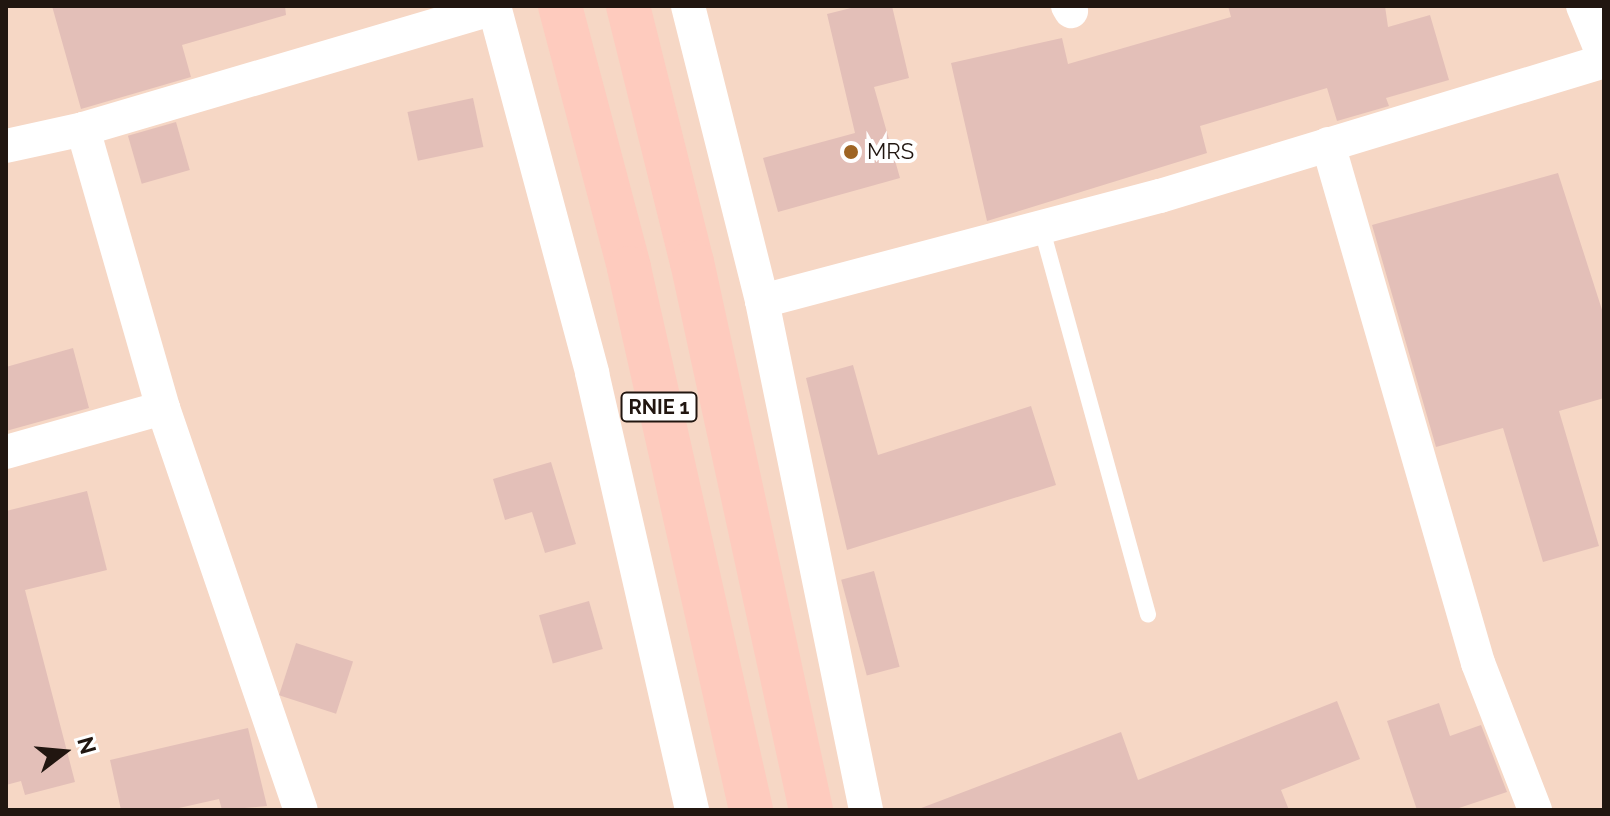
<!DOCTYPE html>
<html>
<head>
<meta charset="utf-8">
<style>
  body { margin:0 }
  #map { position:relative; width:1610px; height:816px; overflow:hidden; background:#f6d7c5; font-family:Raleway,sans-serif }
  div>[style] { position:absolute }
  .building>* { inset:0; background:#e3bfb8; transform-origin:0 0 }
  .service>* { height:16px; margin:-8px; padding:0 8px; transform-origin:8px; border-radius:8px; background:#fff }
  .minor>* { height:34px; margin:-17px; padding:0 17px; transform-origin:17px; border-radius:17px; background:#fff }
  .trunk>* { height:44px; margin:-22px; padding:0 22px; transform-origin:22px; border-radius:22px; background:#fecbbe }
  .dots>* { width:22px; height:22px; translate:-50% -50%; box-sizing:border-box; border:4px solid #fff; border-radius:50% }
  span { translate:-50% -50%; white-space:nowrap; text-align:center; line-height:1.15; -webkit-text-stroke:8px #fff; paint-order:stroke }
  .shield-label span { padding:2px 6px; background:#fff; border:2px solid; border-radius:6px; -webkit-text-stroke-width:0 }
  .shield-label { font-size:20px; color:#211610; font-weight:700 }
  .poi-label { font-size:22px; color:#211610 }
  .left { translate:0 -50%; text-align:left }
  .frame { position:absolute; inset:0; border:8px solid #211610; pointer-events:none }
  .north { position:absolute; left:24px; top:712px; width:80px; height:80px; -webkit-text-stroke:6px #fff; paint-order:stroke; rotate:74deg; font-size:22px; font-weight:700; line-height:32px; text-align:center; color:#211610 }
  .north::after { content:''; display:block; margin:auto; width:28px; height:36px; background:#211610; clip-path:polygon(50% 0,100% 100%,50% 72%,0 100%) }
</style>
</head>
<body>
<div id="map">
  <div class="building">
    <i style="clip-path:polygon(52px 6px,285px 6px,286px 15px,182px 45px,191px 77px,81px 109px)"></i>
    <i style="clip-path:polygon(859px 6px,892px 6px,909px 78px,874px 87px,900px 178px,778px 212px,763px 158px,855px 133px,827px 14px)"></i>
    <i style="clip-path:polygon(1228px 6px,1385px 6px,1388px 27px,1430px 15px,1449px 80px,1386px 98px,1389px 106px,1337px 121px,1327px 88px,1200px 126px,1207px 153px,987px 221px,951px 63px,1062px 38px,1068px 64px,1231px 17px)"></i>
    <i style="left:473px;top:98px;width:50px;height:67px;rotate:78deg"></i>
    <i style="left:176px;top:122px;width:50px;height:50px;rotate:74deg"></i>
    <i style="clip-path:polygon(1558px 173px,1604px 316px,1604px 398px,1559px 411px,1599px 546px,1543px 562px,1503px 428px,1436px 447px,1372px 225px)"></i>
    <i style="clip-path:polygon(73px 348px,89px 408px,6px 431px,6px 367px)"></i>
    <i style="clip-path:polygon(853px 365px,878px 455px,1031px 406px,1056px 485px,847px 550px,806px 378px)"></i>
    <i style="clip-path:polygon(551px 462px,576px 544px,545px 553px,532px 512px,505px 520px,493px 479px)"></i>
    <i style="clip-path:polygon(87px 491px,107px 570px,25px 590px,75px 782px,25px 795px,21px 781px,6px 785px,6px 511px)"></i>
    <i style="left:874px;top:571px;width:99px;height:34px;rotate:75deg"></i>
    <i style="left:589px;top:601px;width:50px;height:52px;rotate:74deg"></i>
    <i style="left:296px;top:643px;width:60px;height:55px;rotate:18deg"></i>
    <i style="clip-path:polygon(1337px 701px,1360px 759px,1281px 790px,1289px 810px,916px 810px,1121px 732px,1138px 780px)"></i>
    <i style="clip-path:polygon(1439px 703px,1450px 736px,1481px 725px,1507px 792px,1453px 810px,1417px 810px,1387px 721px)"></i>
    <i style="clip-path:polygon(248px 728px,267px 806px,222px 810px,219px 799px,170px 810px,121px 810px,110px 760px)"></i>
  </div>
  <div class="service">
    <i style="left:1041px;top:226px;width:403px;rotate:74.6deg"></i>
  </div>
  <div class="minor">
    <i style="left:494px;top:6px;width:380px;rotate:75deg"></i>
    <i style="left:592px;top:373px;width:448px;rotate:77.1deg"></i>
    <i style="left:688px;top:6px;width:304px;rotate:75.9deg"></i>
    <i style="left:762px;top:301px;width:520px;rotate:78.45deg"></i>
    <i style="left:1068px;top:6px;width:6px;rotate:59deg"></i>
    <i style="left:1583px;top:6px;width:55px;rotate:67.6deg"></i>
    <i style="left:83px;top:129px;width:290px;rotate:74deg"></i>
    <i style="left:163px;top:408px;width:425px;rotate:71.1deg"></i>
    <i style="left:1328px;top:144px;width:540px;rotate:73.88deg"></i>
    <i style="left:1478px;top:663px;width:158px;rotate:68.8deg"></i>
    <i style="left:6px;top:146px;width:79px;rotate:-12.4deg"></i>
    <i style="left:83px;top:129px;width:429px;rotate:-16.4deg"></i>
    <i style="left:762px;top:301px;width:412px;rotate:-14.8deg"></i>
    <i style="left:1160px;top:196px;width:464px;rotate:-16.9deg"></i>
    <i style="left:6px;top:452px;width:163px;rotate:-15.7deg"></i>
  </div>
  <div class="trunk">
    <i style="left:560px;top:6px;width:271px;rotate:75.2deg"></i>
    <i style="left:629px;top:268px;width:556px;rotate:77.31deg"></i>
    <i style="left:628px;top:6px;width:264px;rotate:76deg"></i>
    <i style="left:692px;top:262px;width:561px;rotate:77.75deg"></i>
  </div>
  <div class="dots">
    <i style="left:851px;top:152px;background:#9e6423"></i>
  </div>
  <div class="shield-label">
    <span style="left:659px;top:407px">RNIE 1</span>
  </div>
  <div class="poi-label">
    <span class="left" style="left:867px;top:152px">MRS</span>
  </div>
  <div class="frame"></div>
  <div class="north">N</div>
</div>
</body>
</html>
